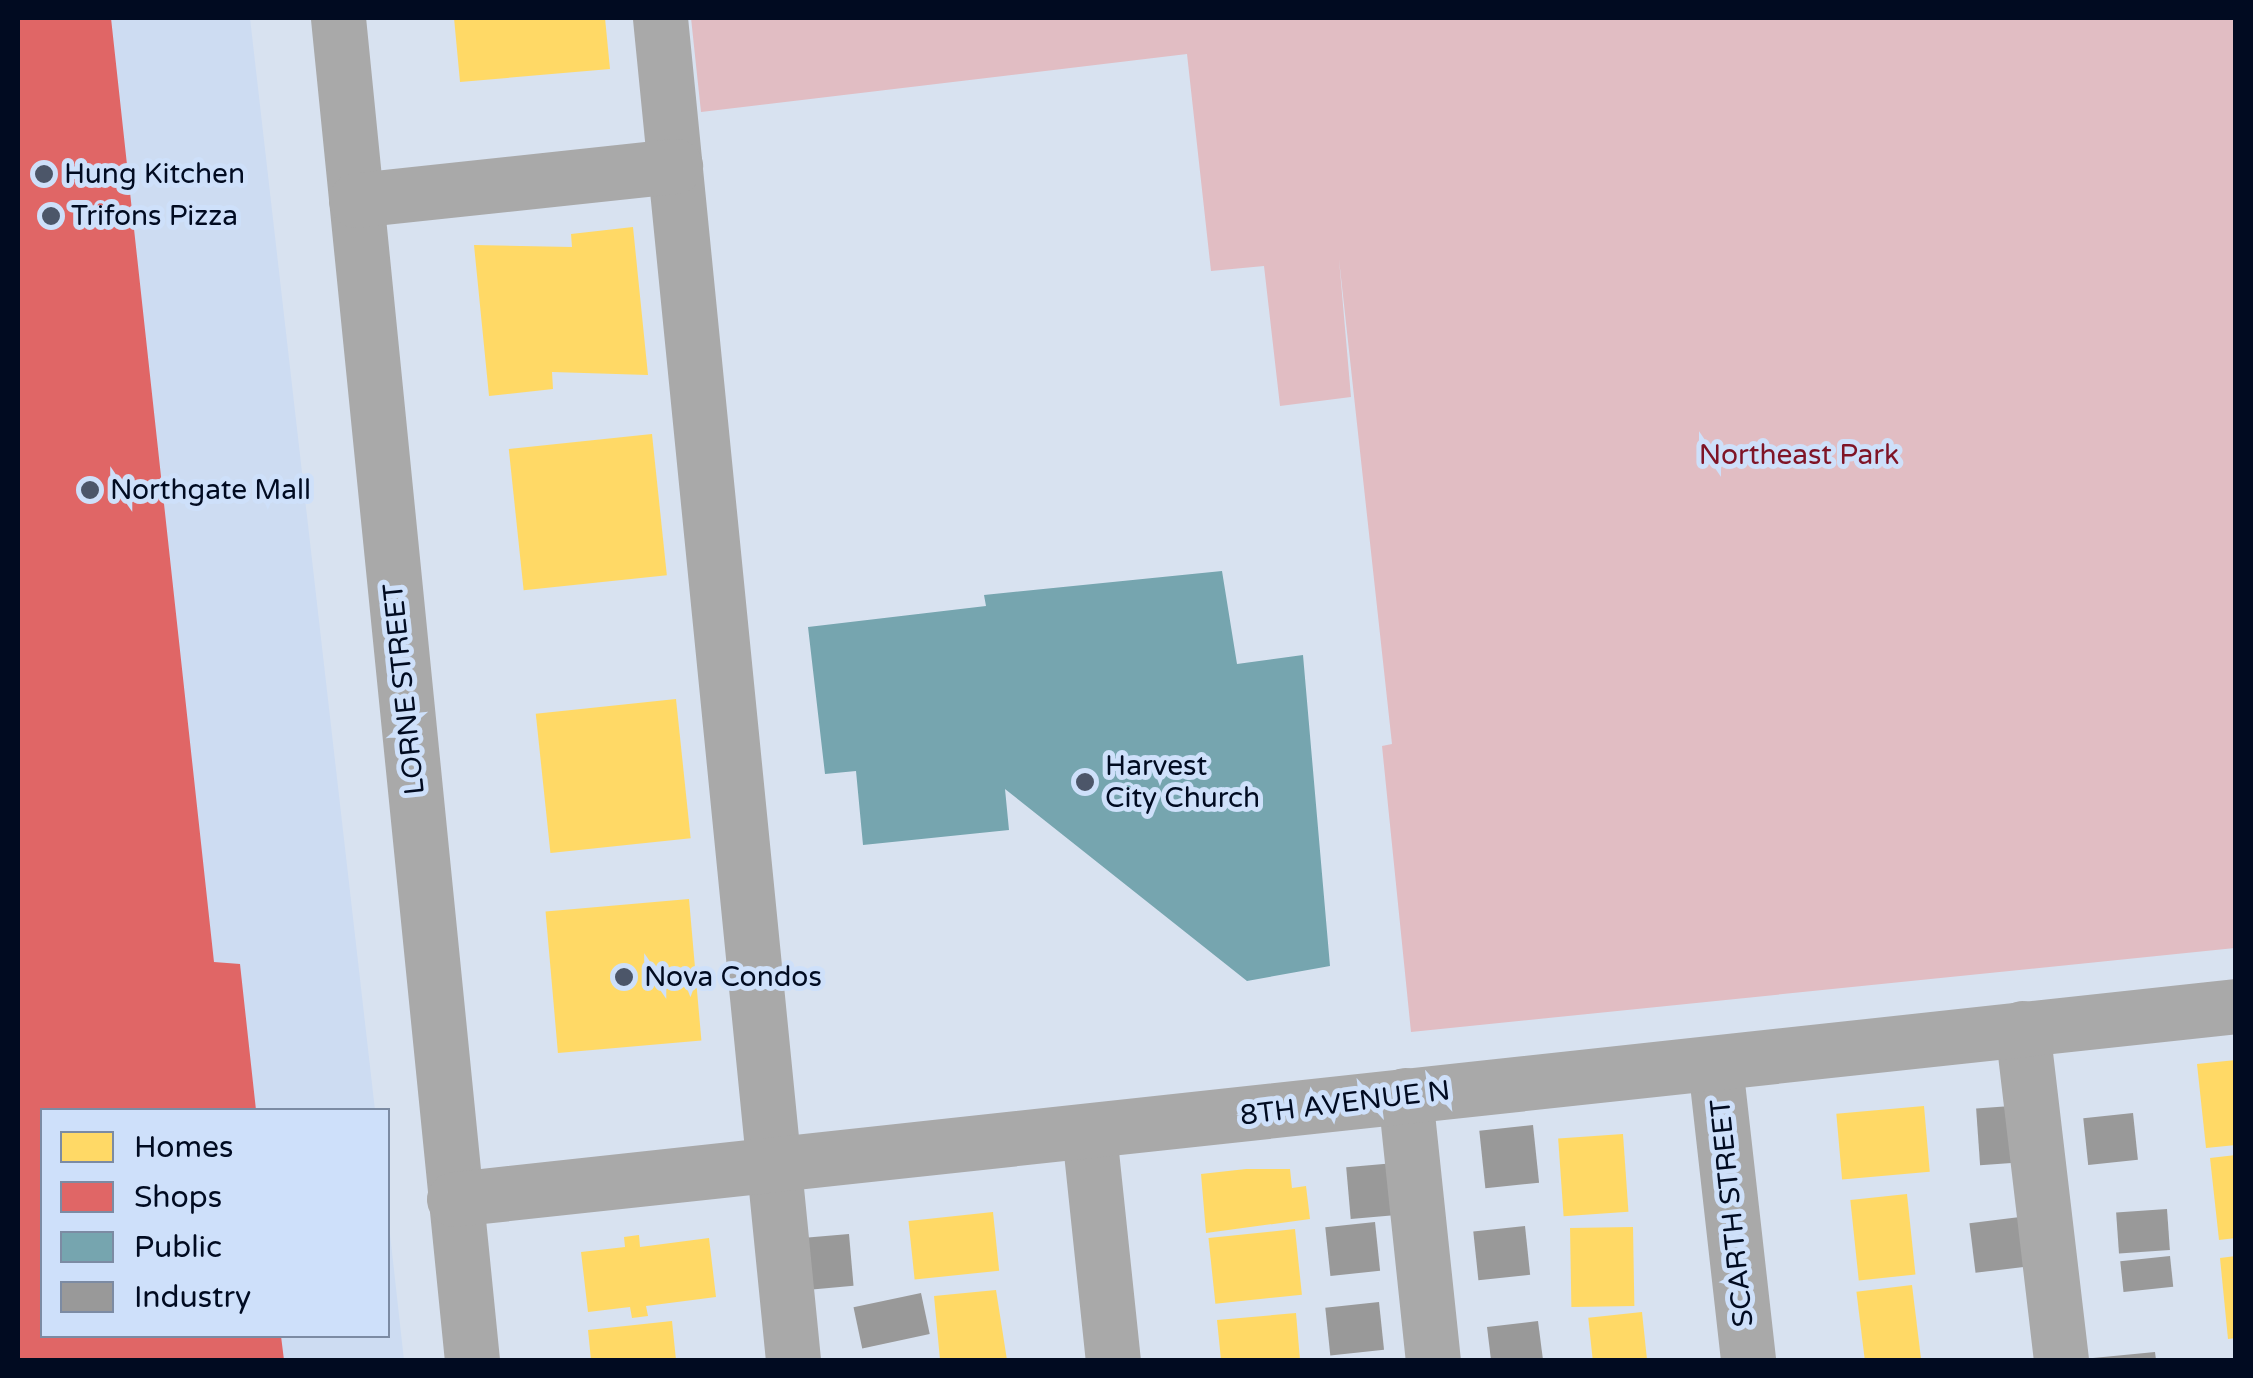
<!DOCTYPE html>
<html>
<head>
<meta charset="utf-8">
<style>
  body { margin:0 }
  #map { position:relative; width:2253px; height:1378px; overflow:hidden; background:#d8e2f0; font-family:"Varela Round",sans-serif }
  div>[style] { position:absolute }
  .built>* { inset:0; background:#cddcf2 }
  .green>* { inset:0; background:#e1bdc3 }
  .homes>* { inset:0; background:#ffd966; transform-origin:0 0 }
  .shops>* { inset:0; background:#e06666 }
  .public>* { inset:0; background:#76a5af }
  .industry>* { inset:0; background:#999; transform-origin:0 0 }
  .minor>* { height:55px; margin:-27.5px; padding:0 27.5px; transform-origin:27.5px; border-radius:27.5px; background:#a9a9a9 }
  .dots>* { width:28px; height:28px; translate:-50% -50%; box-sizing:border-box; border:5px solid #cee0fa; border-radius:50% }
  span { translate:-50% -50%; white-space:nowrap; text-align:center; line-height:1.15; -webkit-text-stroke:10px #cee0fa; paint-order:stroke }
  .poi-label { font-size:28px; color:#010b21 }
  .left { translate:0 -50%; text-align:left }
  .park-label { font-size:28px; color:#7f1426 }
  .street-label { font-size:28px; color:#010b21 }
  .frame { position:absolute; inset:0; border:20px solid #010b21; pointer-events:none }
  .legend { position:absolute; left:40px; top:1108px; width:350px; height:230px; box-sizing:border-box; background:#cee0fa; border:2px solid #7c8ba3; margin:0; padding:12px 18px; list-style:none; font-size:30px; color:#010b21 }
  .legend li { display:flex; align-items:center; gap:20px; height:50px }
  .legend b { width:50px; border:2px solid #7c8ba3 }
</style>
</head>
<body>
<div id="map">
  <div class="built">
    <i style="clip-path:polygon(18px 18px,250px 18px,375px 1110px,42px 1110px,42px 1336px,388px 1336px,388px 1216px,404px 1360px,18px 1360px)"></i>
  </div>
  <div class="green">
    <i style="clip-path:polygon(691px 18px,2235px 18px,2235px 948px,1411px 1032px,1382px 746px,1392px 744px,1339px 259px,1351px 397px,1280px 406px,1264px 266px,1211px 271px,1187px 54px,701px 112px)"></i>
  </div>
  <div class="homes">
    <i style="clip-path:polygon(454px 18px,605px 18px,610px 69px,460px 82px)"></i>
    <i style="clip-path:polygon(633px 227px,648px 375px,552px 372px,553px 389px,489px 396px,474px 245px,572px 247px,571px 234px)"></i>
    <i style="left:652px;top:434px;width:142px;height:144px;rotate:84deg"></i>
    <i style="left:676px;top:699px;width:140px;height:141px;rotate:84deg"></i>
    <i style="left:689px;top:899px;width:142px;height:144px;rotate:85deg"></i>
    <i style="clip-path:polygon(2236px 1060px,2236px 1145px,2206px 1148px,2197px 1064px)"></i>
    <i style="left:1924px;top:1106px;width:66px;height:88px;rotate:85deg"></i>
    <i style="left:1623px;top:1134px;width:78px;height:65px;rotate:86deg"></i>
    <i style="clip-path:polygon(2236px 1155px,2236px 1238px,2219px 1240px,2210px 1158px)"></i>
    <i style="clip-path:polygon(1246px 1169px,1290px 1169px,1292px 1188px,1306px 1186px,1310px 1219px,1206px 1233px,1201px 1174px)"></i>
    <i style="left:1907px;top:1194px;width:81px;height:57px;rotate:84deg"></i>
    <i style="left:993px;top:1212px;width:59px;height:85px;rotate:84deg"></i>
    <i style="left:1633px;top:1227px;width:79px;height:63px;rotate:89deg"></i>
    <i style="left:1295px;top:1229px;width:66px;height:87px;rotate:84deg"></i>
    <i style="clip-path:polygon(639px 1235px,640px 1247px,709px 1238px,716px 1297px,646px 1306px,648px 1316px,632px 1318px,630px 1307px,588px 1312px,581px 1252px,625px 1247px,624px 1237px)"></i>
    <i style="clip-path:polygon(2236px 1256px,2236px 1338px,2228px 1339px,2220px 1258px)"></i>
    <i style="left:1912px;top:1285px;width:76px;height:56px;rotate:83deg"></i>
    <i style="clip-path:polygon(996px 1290px,1007px 1360px,940px 1360px,934px 1296px)"></i>
    <i style="left:1642px;top:1312px;width:48px;height:54px;rotate:84deg"></i>
    <i style="clip-path:polygon(1296px 1313px,1300px 1360px,1221px 1360px,1217px 1320px)"></i>
    <i style="clip-path:polygon(672px 1321px,676px 1360px,591px 1360px,588px 1330px)"></i>
  </div>
  <div class="shops">
    <i style="clip-path:polygon(18px 18px,111px 18px,214px 962px,240px 964px,256px 1110px,42px 1110px,42px 1336px,281px 1336px,284px 1360px,18px 1360px)"></i>
  </div>
  <div class="public">
    <i style="clip-path:polygon(1222px 571px,1237px 664px,1303px 655px,1330px 966px,1247px 981px,1005px 789px,1009px 830px,863px 845px,856px 771px,825px 774px,808px 627px,986px 606px,984px 595px)"></i>
  </div>
  <div class="industry">
    <i style="left:2025px;top:1105px;width:57px;height:49px;rotate:86deg"></i>
    <i style="left:2133px;top:1113px;width:47px;height:50px;rotate:84deg"></i>
    <i style="left:1533px;top:1125px;width:58px;height:54px;rotate:84deg"></i>
    <i style="left:1395px;top:1163px;width:52px;height:49px;rotate:85deg"></i>
    <i style="left:2167px;top:1209px;width:41px;height:51px;rotate:86deg"></i>
    <i style="left:2028px;top:1216px;width:50px;height:59px;rotate:83deg"></i>
    <i style="left:1375px;top:1222px;width:49px;height:50px;rotate:84deg"></i>
    <i style="left:1525px;top:1226px;width:49px;height:52px;rotate:84deg"></i>
    <i style="left:849px;top:1234px;width:52px;height:47px;rotate:85deg"></i>
    <i style="left:2170px;top:1256px;width:31px;height:50px;rotate:84deg"></i>
    <i style="left:921px;top:1293px;width:42px;height:69px;rotate:78deg"></i>
    <i style="left:1379px;top:1302px;width:48px;height:54px;rotate:84deg"></i>
    <i style="clip-path:polygon(1538px 1321px,1543px 1360px,1491px 1360px,1487px 1327px)"></i>
    <i style="clip-path:polygon(2155px 1352px,2156px 1360px,2093px 1360px,2093px 1358px)"></i>
  </div>
  <div class="minor">
    <i style="left:338px;top:18px;width:1349px;rotate:84.3deg"></i>
    <i style="left:660px;top:18px;width:1349px;rotate:84.34deg"></i>
    <i style="left:356px;top:200px;width:321px;rotate:-6.1deg"></i>
    <i style="left:2022px;top:1028px;width:334px;rotate:83.3deg"></i>
    <i style="left:1715px;top:1065px;width:297px;rotate:83.6deg"></i>
    <i style="left:1405px;top:1095px;width:266px;rotate:84deg"></i>
    <i style="left:1089px;top:1133px;width:228px;rotate:84deg"></i>
    <i style="left:454px;top:1199px;width:1792px;rotate:-6.18deg"></i>
  </div>
  <div class="dots">
    <i style="left:44px;top:174px;background:#4c5669"></i>
    <i style="left:51px;top:216px;background:#4c5669"></i>
    <i style="left:90px;top:490px;background:#4c5669"></i>
    <i style="left:1085px;top:782px;background:#4c5669"></i>
    <i style="left:624px;top:977px;background:#4c5669"></i>
  </div>
  <div class="poi-label">
    <span class="left" style="left:64px;top:174px">Hung Kitchen</span>
    <span class="left" style="left:71px;top:216px">Trifons Pizza</span>
    <span class="left" style="left:110px;top:490px">Northgate Mall</span>
    <span class="left" style="left:1105px;top:782px">Harvest<br>City Church</span>
    <span class="left" style="left:644px;top:977px">Nova Condos</span>
  </div>
  <div class="park-label">
    <span style="left:1799px;top:455px">Northeast Park</span>
  </div>
  <div class="street-label">
    <span style="left:404px;top:689px;rotate:-96deg">LORNE STREET</span>
    <span style="left:1345px;top:1103px;rotate:-7deg">8TH AVENUE N</span>
    <span style="left:1732px;top:1213px;rotate:-96deg">SCARTH STREET</span>
  </div>
  <div class="frame"></div>
  <ul class="legend">
  <li><b style="height:28px;background:#ffd966"></b>Homes</li>
  <li><b style="height:28px;background:#e06666"></b>Shops</li>
  <li><b style="height:28px;background:#76a5af"></b>Public</li>
  <li><b style="height:28px;background:#999"></b>Industry</li>
  </ul>
</div>
</body>
</html>
